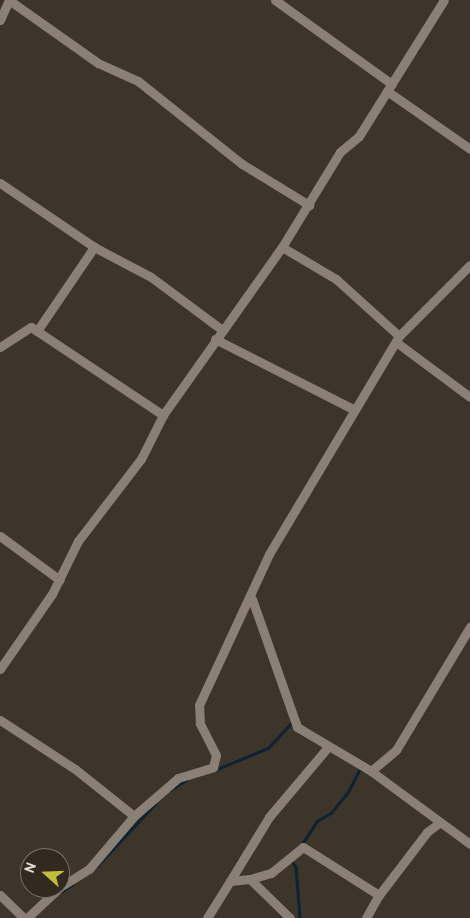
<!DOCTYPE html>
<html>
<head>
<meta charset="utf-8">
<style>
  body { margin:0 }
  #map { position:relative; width:470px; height:918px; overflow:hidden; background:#3d3529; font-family:Overpass,sans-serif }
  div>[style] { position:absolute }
  .stream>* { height:2.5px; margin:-1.25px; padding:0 1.25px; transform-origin:1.25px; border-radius:1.25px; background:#0c2335 }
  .minor>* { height:9px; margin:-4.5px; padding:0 4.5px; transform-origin:4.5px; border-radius:4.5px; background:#8a8076 }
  span { translate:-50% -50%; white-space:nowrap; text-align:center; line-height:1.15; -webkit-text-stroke:4px #332a1f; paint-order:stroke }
  .north { position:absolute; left:20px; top:848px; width:50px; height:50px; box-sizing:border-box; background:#332a1f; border:1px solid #797268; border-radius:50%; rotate:290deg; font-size:14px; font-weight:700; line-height:20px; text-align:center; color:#e3ddd6 }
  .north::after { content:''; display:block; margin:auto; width:18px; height:22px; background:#c2bd3f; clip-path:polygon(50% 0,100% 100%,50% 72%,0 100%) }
</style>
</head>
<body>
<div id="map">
  <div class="stream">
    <i style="left:215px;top:770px;width:57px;rotate:-22.5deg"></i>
    <i style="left:268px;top:748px;width:37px;rotate:-47deg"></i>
    <i style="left:170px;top:790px;width:19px;rotate:-32deg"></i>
    <i style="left:302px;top:844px;width:27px;rotate:-57deg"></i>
    <i style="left:317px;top:821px;width:16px;rotate:-30deg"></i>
    <i style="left:331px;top:813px;width:27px;rotate:-51deg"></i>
    <i style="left:348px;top:792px;width:25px;rotate:-63deg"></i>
    <i style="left:291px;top:860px;width:9px;rotate:54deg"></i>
    <i style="left:296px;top:867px;width:51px;rotate:85.5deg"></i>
    <i style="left:97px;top:866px;width:85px;rotate:-46.9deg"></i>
    <i style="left:61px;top:892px;width:14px;rotate:-34deg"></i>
  </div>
  <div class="minor">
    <i style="left:275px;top:0;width:144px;rotate:35.7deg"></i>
    <i style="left:0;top:20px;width:22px;rotate:-66deg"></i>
    <i style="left:9px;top:0;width:109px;rotate:35.3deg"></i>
    <i style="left:98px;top:63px;width:44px;rotate:24.2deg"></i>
    <i style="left:138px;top:81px;width:133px;rotate:38.6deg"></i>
    <i style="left:242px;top:164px;width:79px;rotate:31.5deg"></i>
    <i style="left:387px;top:91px;width:101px;rotate:34.9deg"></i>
    <i style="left:0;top:183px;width:114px;rotate:34.2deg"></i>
    <i style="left:94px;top:247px;width:64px;rotate:27.8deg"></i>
    <i style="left:151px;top:277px;width:89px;rotate:36.7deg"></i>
    <i style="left:282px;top:247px;width:63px;rotate:30.7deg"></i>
    <i style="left:336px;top:279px;width:85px;rotate:42.1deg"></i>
    <i style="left:37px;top:331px;width:102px;rotate:-55.8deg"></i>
    <i style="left:215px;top:339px;width:155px;rotate:26.9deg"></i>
    <i style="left:396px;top:342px;width:92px;rotate:36.6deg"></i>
    <i style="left:0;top:347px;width:37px;rotate:-33deg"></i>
    <i style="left:31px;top:327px;width:159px;rotate:33.7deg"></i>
    <i style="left:0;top:536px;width:74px;rotate:36.3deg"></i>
    <i style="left:252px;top:599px;width:136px;rotate:70.6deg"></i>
    <i style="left:297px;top:727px;width:86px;rotate:30.7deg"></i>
    <i style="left:371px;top:771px;width:123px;rotate:36.4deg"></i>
    <i style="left:0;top:669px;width:91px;rotate:-55.3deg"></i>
    <i style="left:52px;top:594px;width:59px;rotate:-63.9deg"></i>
    <i style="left:78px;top:541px;width:103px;rotate:-52.5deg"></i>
    <i style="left:141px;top:459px;width:49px;rotate:-63.4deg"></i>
    <i style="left:163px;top:415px;width:206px;rotate:-54.7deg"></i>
    <i style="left:282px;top:247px;width:111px;rotate:-58.6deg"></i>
    <i style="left:340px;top:152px;width:25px;rotate:-40deg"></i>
    <i style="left:359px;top:136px;width:160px;rotate:-58deg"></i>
    <i style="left:0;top:720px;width:90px;rotate:33.2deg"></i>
    <i style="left:75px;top:769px;width:75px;rotate:38.5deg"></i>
    <i style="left:371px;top:771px;width:33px;rotate:-40deg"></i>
    <i style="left:396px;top:750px;width:144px;rotate:-59deg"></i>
    <i style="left:250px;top:879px;width:22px;rotate:-16deg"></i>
    <i style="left:271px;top:873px;width:41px;rotate:-39.1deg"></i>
    <i style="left:303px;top:847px;width:90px;rotate:32.3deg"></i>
    <i style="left:379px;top:895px;width:79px;rotate:-52.7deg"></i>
    <i style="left:427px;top:832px;width:15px;rotate:-37deg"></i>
    <i style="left:230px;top:881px;width:75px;rotate:-58.6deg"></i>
    <i style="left:269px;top:817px;width:92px;rotate:-49.9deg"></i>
    <i style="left:60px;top:887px;width:34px;rotate:-32deg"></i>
    <i style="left:89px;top:869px;width:70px;rotate:-49.7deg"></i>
    <i style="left:134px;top:816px;width:58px;rotate:-40.8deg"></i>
    <i style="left:178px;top:778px;width:37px;rotate:-17deg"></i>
    <i style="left:213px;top:767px;width:12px;rotate:-76deg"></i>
    <i style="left:216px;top:755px;width:36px;rotate:-117deg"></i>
    <i style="left:200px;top:723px;width:18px;rotate:-93deg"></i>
    <i style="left:199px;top:705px;width:166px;rotate:-65.1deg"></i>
    <i style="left:269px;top:554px;width:254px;rotate:-59.2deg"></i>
    <i style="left:399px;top:336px;width:100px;rotate:-45deg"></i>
    <i style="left:0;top:895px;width:33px;rotate:44deg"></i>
    <i style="left:27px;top:918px;width:44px;rotate:-43.2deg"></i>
    <i style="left:207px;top:918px;width:44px;rotate:-58.1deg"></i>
    <i style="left:230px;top:881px;width:20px;rotate:-6deg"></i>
    <i style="left:250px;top:879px;width:56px;rotate:44.3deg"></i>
    <i style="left:366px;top:918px;width:26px;rotate:-61deg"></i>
  </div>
  <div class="north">N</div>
</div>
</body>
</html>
